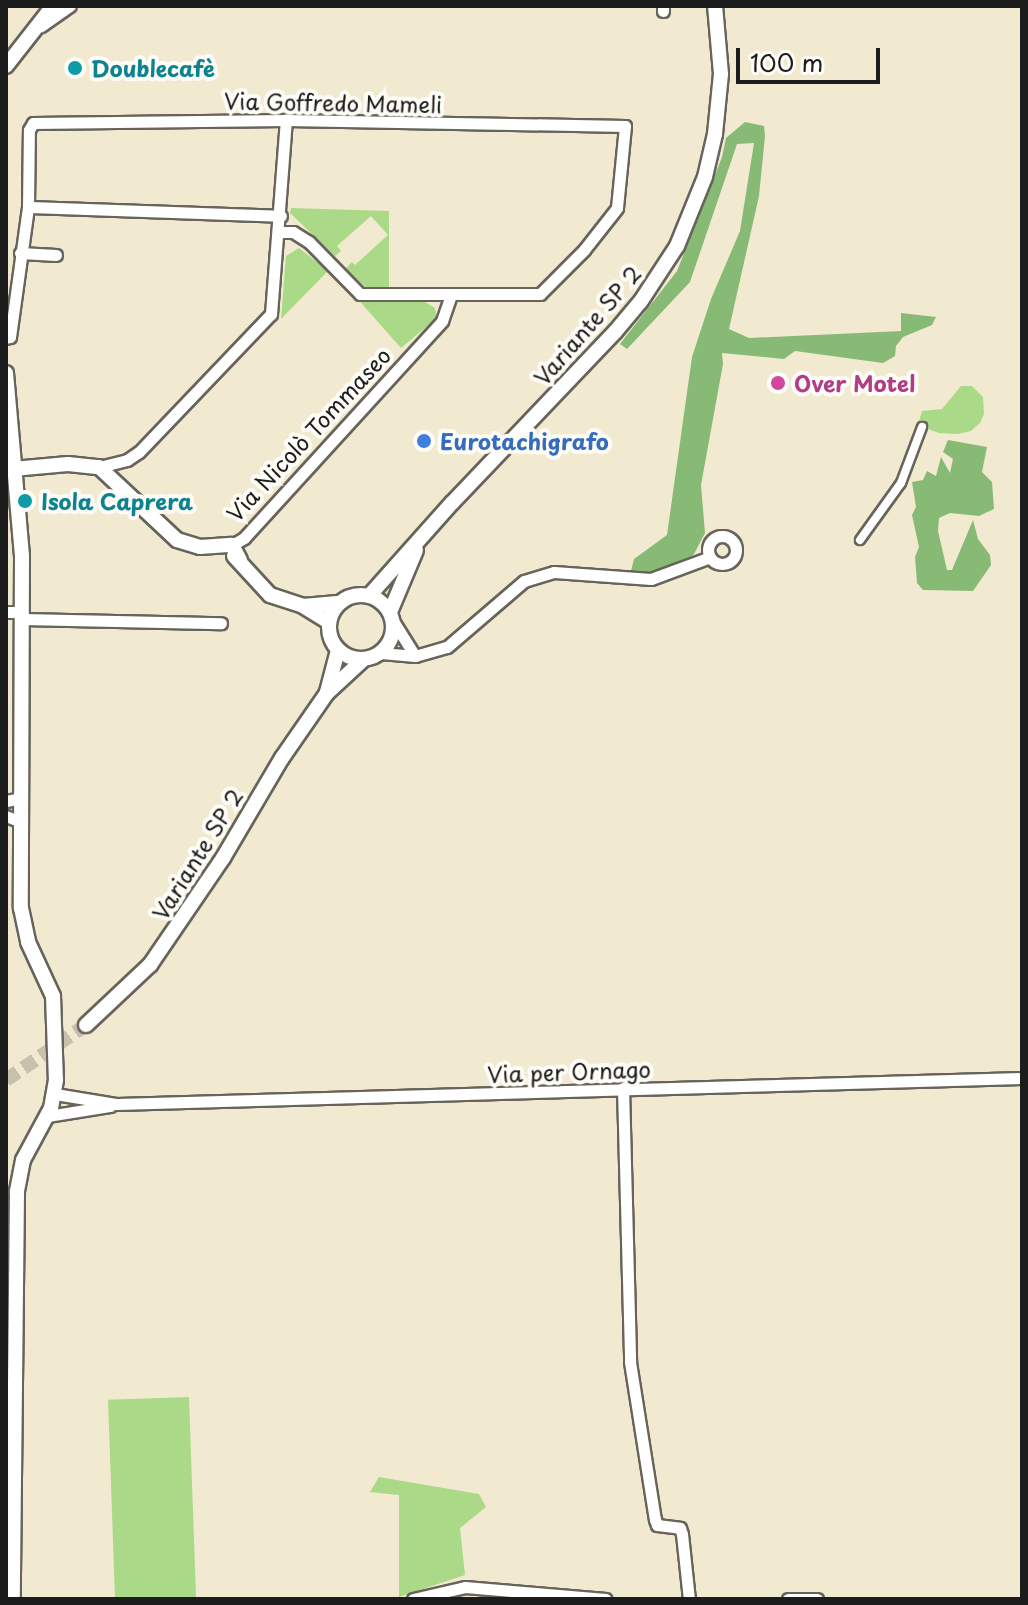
<!DOCTYPE html>
<html>
<head>
<meta charset="utf-8">
<style>
  body { margin:0 }
  #map { position:relative; width:1028px; height:1605px; overflow:hidden; background:#f2e9d1; font-family:"Playpen Sans",sans-serif }
  div>[style] { position:absolute }
  .green>* { inset:0; background:#aada87; transform-origin:0 0 }
  .forest>* { inset:0; background:#87ba74 }
  .secondary-tunnel>* { height:14px; margin-top:-7px; transform-origin:0; background:repeating-linear-gradient(90deg,#c7c0ad 0 14px,transparent 0 21px) }
  .roads { filter:drop-shadow(2px 0 #67645b) drop-shadow(-2px 0 #67645b) drop-shadow(0 2px #67645b) drop-shadow(0 -2px #67645b) }
  .pedestrian>* { height:8px; margin:-4px; padding:0 4px; transform-origin:4px; border-radius:4px; background:#fff }
  .minor>* { height:11px; margin:-5.5px; padding:0 5.5px; transform-origin:5.5px; border-radius:5.5px; background:#fff }
  .minor>.ring { margin:-5.5px; padding:0; box-sizing:content-box; background:none; border:11px solid #fff; border-radius:50% }
  .tertiary>* { height:14px; margin:-7px; padding:0 7px; transform-origin:7px; border-radius:7px; background:#fff }
  .secondary>* { height:14px; margin:-7px; padding:0 7px; transform-origin:7px; border-radius:7px; background:#fff }
  .secondary>.ring { margin:-7px; padding:0; box-sizing:content-box; background:none; border:14px solid #fff; border-radius:50% }
  .dots>* { width:22px; height:22px; translate:-50% -50%; box-sizing:border-box; border:4px solid #fdfcf7; border-radius:50% }
  span { translate:-50% -50%; white-space:nowrap; text-align:center; line-height:1.15; -webkit-text-stroke:8px #fdfcf7; paint-order:stroke }
  .culture-label { font-size:22px; color:#0d838f; font-weight:700 }
  .left { translate:0 -50%; text-align:left }
  .street-label { font-size:22px; color:#1c1c1c }
  .hotel-label { font-size:22px; color:#b23c85; font-weight:700 }
  .shop-label { font-size:22px; color:#366cbe; font-weight:700 }
  .frame { position:absolute; inset:0; border:8px solid #1c1c1c; pointer-events:none }
  .scale { position:absolute; left:736px; top:48px; width:144px; height:36px; box-sizing:border-box; border:4px solid #1c1c1c; border-top:0; padding-left:10px; font-size:24px; line-height:28px; white-space:nowrap; color:#1c1c1c; -webkit-text-stroke:6px #fdfcf7; paint-order:stroke }
</style>
</head>
<body>
<div id="map">
  <div class="green">
    <i style="clip-path:polygon(291px 208px,389px 211px,389px 287px,366px 287px,345px 269px,352px 262px,355px 265px,388px 235px,371px 216px,337px 246px,341px 251px,335px 256px,290px 213px)"></i>
    <i style="clip-path:polygon(299px 248px,328px 271px,281px 319px,286px 256px)"></i>
    <i style="clip-path:polygon(355px 296px,369px 302px,425px 302px,435px 308px,437px 318px,401px 348px)"></i>
    <i style="clip-path:polygon(961px 386px,972px 386px,983px 397px,984px 414px,980px 423px,971px 431px,958px 434px,939px 433px,922px 427px,919px 421px,922px 411px,942px 409px)"></i>
    <i style="left:189px;top:1397px;width:202px;height:81px;rotate:88deg"></i>
    <i style="clip-path:polygon(379px 1477px,479px 1494px,486px 1507px,460px 1528px,465px 1575px,399px 1597px,399px 1495px,370px 1492px)"></i>
  </div>
  <div class="forest">
    <i style="clip-path:polygon(745px 122px,764px 126px,765px 136px,759px 196px,729px 329px,749px 338px,901px 331px,901px 313px,936px 317px,932px 325px,903px 337px,896px 346px,895px 356px,883px 363px,795px 351px,784px 359px,722px 353px,723px 364px,701px 485px,705px 533px,694px 554px,683px 564px,638px 574px,631px 571px,634px 559px,667px 535px,692px 357px,711px 299px,740px 231px,754px 143px,737px 144px,690px 282px,627px 349px,620px 344px,677px 271px,722px 157px,726px 138px)"></i>
    <i style="clip-path:polygon(948px 440px,987px 447px,982px 472px,992px 482px,994px 509px,979px 516px,950px 513px,939px 518px,938px 531px,947px 570px,952px 570px,973px 520px,978px 539px,990px 555px,991px 565px,973px 591px,923px 590px,917px 583px,915px 557px,919px 547px,912px 515px,916px 507px,912px 482px,923px 480px,927px 471px,936px 476px,941px 457px,950px 473px,953px 459px,943px 452px)"></i>
  </div>
  <div class="secondary-tunnel">
    <i style="left:6px;top:1080px;width:97px;rotate:-34.5deg"></i>
  </div>
  <div class="roads">
    <div class="pedestrian">
      <i style="left:860px;top:540px;width:70px;rotate:-54.3deg"></i>
      <i style="left:901px;top:483px;width:60px;rotate:-69.4deg"></i>
    </div>
    <div class="minor">
      <i style="left:663px;top:6px;width:5px;rotate:90deg"></i>
      <i style="left:41px;top:26px;width:35px;rotate:-35deg"></i>
      <i style="left:28px;top:207px;width:253px;rotate:2deg"></i>
      <i style="left:20px;top:253px;width:36px;rotate:3deg"></i>
      <i style="left:6px;top:338px;width:4px;rotate:-14deg"></i>
      <i style="left:10px;top:337px;width:131px;rotate:-82.1deg"></i>
      <i style="left:28px;top:207px;width:77px;rotate:-89.3deg"></i>
      <i style="left:29px;top:130px;width:8px;rotate:-60deg"></i>
      <i style="left:33px;top:123px;width:253px;rotate:-0.7deg"></i>
      <i style="left:286px;top:120px;width:339px;rotate:1deg"></i>
      <i style="left:625px;top:126px;width:82px;rotate:95.6deg"></i>
      <i style="left:617px;top:208px;width:53px;rotate:128.2deg"></i>
      <i style="left:584px;top:250px;width:62px;rotate:135deg"></i>
      <i style="left:540px;top:294px;width:180px;rotate:180deg"></i>
      <i style="left:360px;top:294px;width:73px;rotate:-134.4deg"></i>
      <i style="left:309px;top:242px;width:19px;rotate:-148deg"></i>
      <i style="left:293px;top:232px;width:13px;rotate:180deg"></i>
      <i style="left:99px;top:467px;width:29px;rotate:-14deg"></i>
      <i style="left:127px;top:460px;width:14px;rotate:-34deg"></i>
      <i style="left:139px;top:452px;width:191px;rotate:-46.3deg"></i>
      <i style="left:271px;top:314px;width:195px;rotate:-85.6deg"></i>
      <i class="ring" style="left:708px;top:536px;width:17px;height:17px"></i>
      <i style="left:232px;top:545px;width:14px;rotate:-30deg"></i>
      <i style="left:244px;top:538px;width:294px;rotate:-47.6deg"></i>
      <i style="left:442px;top:321px;width:28px;rotate:-71deg"></i>
      <i style="left:6px;top:612px;width:16px"></i>
      <i style="left:22px;top:619px;width:199px;rotate:1.2deg"></i>
      <i style="left:381px;top:653px;width:34px;rotate:5deg"></i>
      <i style="left:415px;top:656px;width:39px;rotate:-122deg"></i>
      <i style="left:415px;top:656px;width:33px;rotate:-16deg"></i>
      <i style="left:447px;top:647px;width:101px;rotate:-40.6deg"></i>
      <i style="left:524px;top:581px;width:31px;rotate:-17deg"></i>
      <i style="left:554px;top:572px;width:97px;rotate:4.1deg"></i>
      <i style="left:651px;top:579px;width:63px;rotate:-20.4deg"></i>
      <i style="left:6px;top:801px;width:15px;rotate:-11deg"></i>
      <i style="left:6px;top:816px;width:16px;rotate:22deg"></i>
      <i style="left:623px;top:1088px;width:274px;rotate:88.5deg"></i>
      <i style="left:630px;top:1362px;width:159px;rotate:81deg"></i>
      <i style="left:655px;top:1519px;width:6px;rotate:72deg"></i>
      <i style="left:657px;top:1525px;width:23px;rotate:7deg"></i>
      <i style="left:680px;top:1528px;width:6px;rotate:72deg"></i>
      <i style="left:682px;top:1534px;width:65px;rotate:83.9deg"></i>
      <i style="left:55px;top:1094px;width:63px;rotate:9.2deg"></i>
      <i style="left:117px;top:1104px;width:905px;rotate:-1.65deg"></i>
      <i style="left:48px;top:1116px;width:63px;rotate:-9.2deg"></i>
      <i style="left:413px;top:1599px;width:53px;rotate:-13deg"></i>
      <i style="left:465px;top:1587px;width:141px;rotate:4.9deg"></i>
      <i style="left:788px;top:1599px;width:29px"></i>
    </div>
    <div class="tertiary">
      <i style="left:6px;top:66px;width:76px;rotate:-51.9deg"></i>
      <i style="left:6px;top:373px;width:184px;rotate:85deg"></i>
      <i style="left:22px;top:556px;width:352px;rotate:90.2deg"></i>
      <i style="left:21px;top:908px;width:35px;rotate:78deg"></i>
      <i style="left:28px;top:942px;width:60px;rotate:65.2deg"></i>
      <i style="left:53px;top:996px;width:84px;rotate:88deg"></i>
      <i style="left:56px;top:1080px;width:28px;rotate:100deg"></i>
      <i style="left:51px;top:1108px;width:59px;rotate:118.3deg"></i>
      <i style="left:23px;top:1160px;width:33px;rotate:101deg"></i>
      <i style="left:17px;top:1192px;width:407px;rotate:90.6deg"></i>
      <i style="left:13px;top:469px;width:55px;rotate:-5.2deg"></i>
      <i style="left:68px;top:464px;width:31px;rotate:6deg"></i>
      <i style="left:99px;top:467px;width:107px;rotate:43.1deg"></i>
      <i style="left:177px;top:540px;width:24px;rotate:17deg"></i>
      <i style="left:200px;top:547px;width:32px;rotate:-4deg"></i>
      <i style="left:232px;top:545px;width:17px;rotate:62deg"></i>
      <i style="left:234px;top:556px;width:53px;rotate:47.3deg"></i>
      <i style="left:270px;top:595px;width:35px;rotate:18deg"></i>
      <i style="left:303px;top:606px;width:31px;rotate:32deg"></i>
      <i style="left:303px;top:606px;width:37px;rotate:-5deg"></i>
    </div>
    <div class="secondary">
      <i class="ring" style="left:329px;top:595px;width:50px;height:50px"></i>
      <i style="left:369px;top:596px;width:125px;rotate:-48.3deg"></i>
      <i style="left:452px;top:503px;width:236px;rotate:-46.4deg"></i>
      <i style="left:615px;top:332px;width:40px;rotate:-50deg"></i>
      <i style="left:641px;top:301px;width:66px;rotate:-56.8deg"></i>
      <i style="left:677px;top:246px;width:74px;rotate:-67.9deg"></i>
      <i style="left:705px;top:177px;width:44px;rotate:-76.9deg"></i>
      <i style="left:715px;top:134px;width:60px;rotate:-84.3deg"></i>
      <i style="left:721px;top:74px;width:68px;rotate:-95deg"></i>
      <i style="left:390px;top:612px;width:67px;rotate:-67.2deg"></i>
      <i style="left:327px;top:692px;width:43px;rotate:-75.3deg"></i>
      <i style="left:86px;top:1025px;width:88px;rotate:-43.2deg"></i>
      <i style="left:150px;top:965px;width:130px;rotate:-55.7deg"></i>
      <i style="left:223px;top:858px;width:116px;rotate:-59.5deg"></i>
      <i style="left:282px;top:758px;width:79px;rotate:-55.3deg"></i>
      <i style="left:327px;top:693px;width:50px;rotate:-42.6deg"></i>
    </div>
  </div>
  <div class="dots">
    <i style="left:75px;top:68px;background:#0f9aa8"></i>
    <i style="left:778px;top:383px;background:#d1479c"></i>
    <i style="left:424px;top:441px;background:#3f7fe0"></i>
    <i style="left:25px;top:501px;background:#0f9aa8"></i>
  </div>
  <div class="culture-label">
    <span class="left" style="left:91px;top:68px">Doublecafè</span>
    <span class="left" style="left:41px;top:501px">Isola Caprera</span>
  </div>
  <div class="street-label">
    <span style="left:333px;top:102px;rotate:1deg">Via Goffredo Mameli</span>
    <span style="left:587px;top:325px;rotate:-49deg">Variante SP 2</span>
    <span style="left:308px;top:434px;rotate:-47deg">Via Nicolò Tommaseo</span>
    <span style="left:197px;top:854px;rotate:-58deg">Variante SP 2</span>
    <span style="left:569px;top:1071px;rotate:-2deg">Via per Ornago</span>
  </div>
  <div class="hotel-label">
    <span class="left" style="left:794px;top:383px">Over Motel</span>
  </div>
  <div class="shop-label">
    <span class="left" style="left:440px;top:441px">Eurotachigrafo</span>
  </div>
  <div class="frame"></div>
  <div class="scale">100 m</div>
</div>
</body>
</html>
